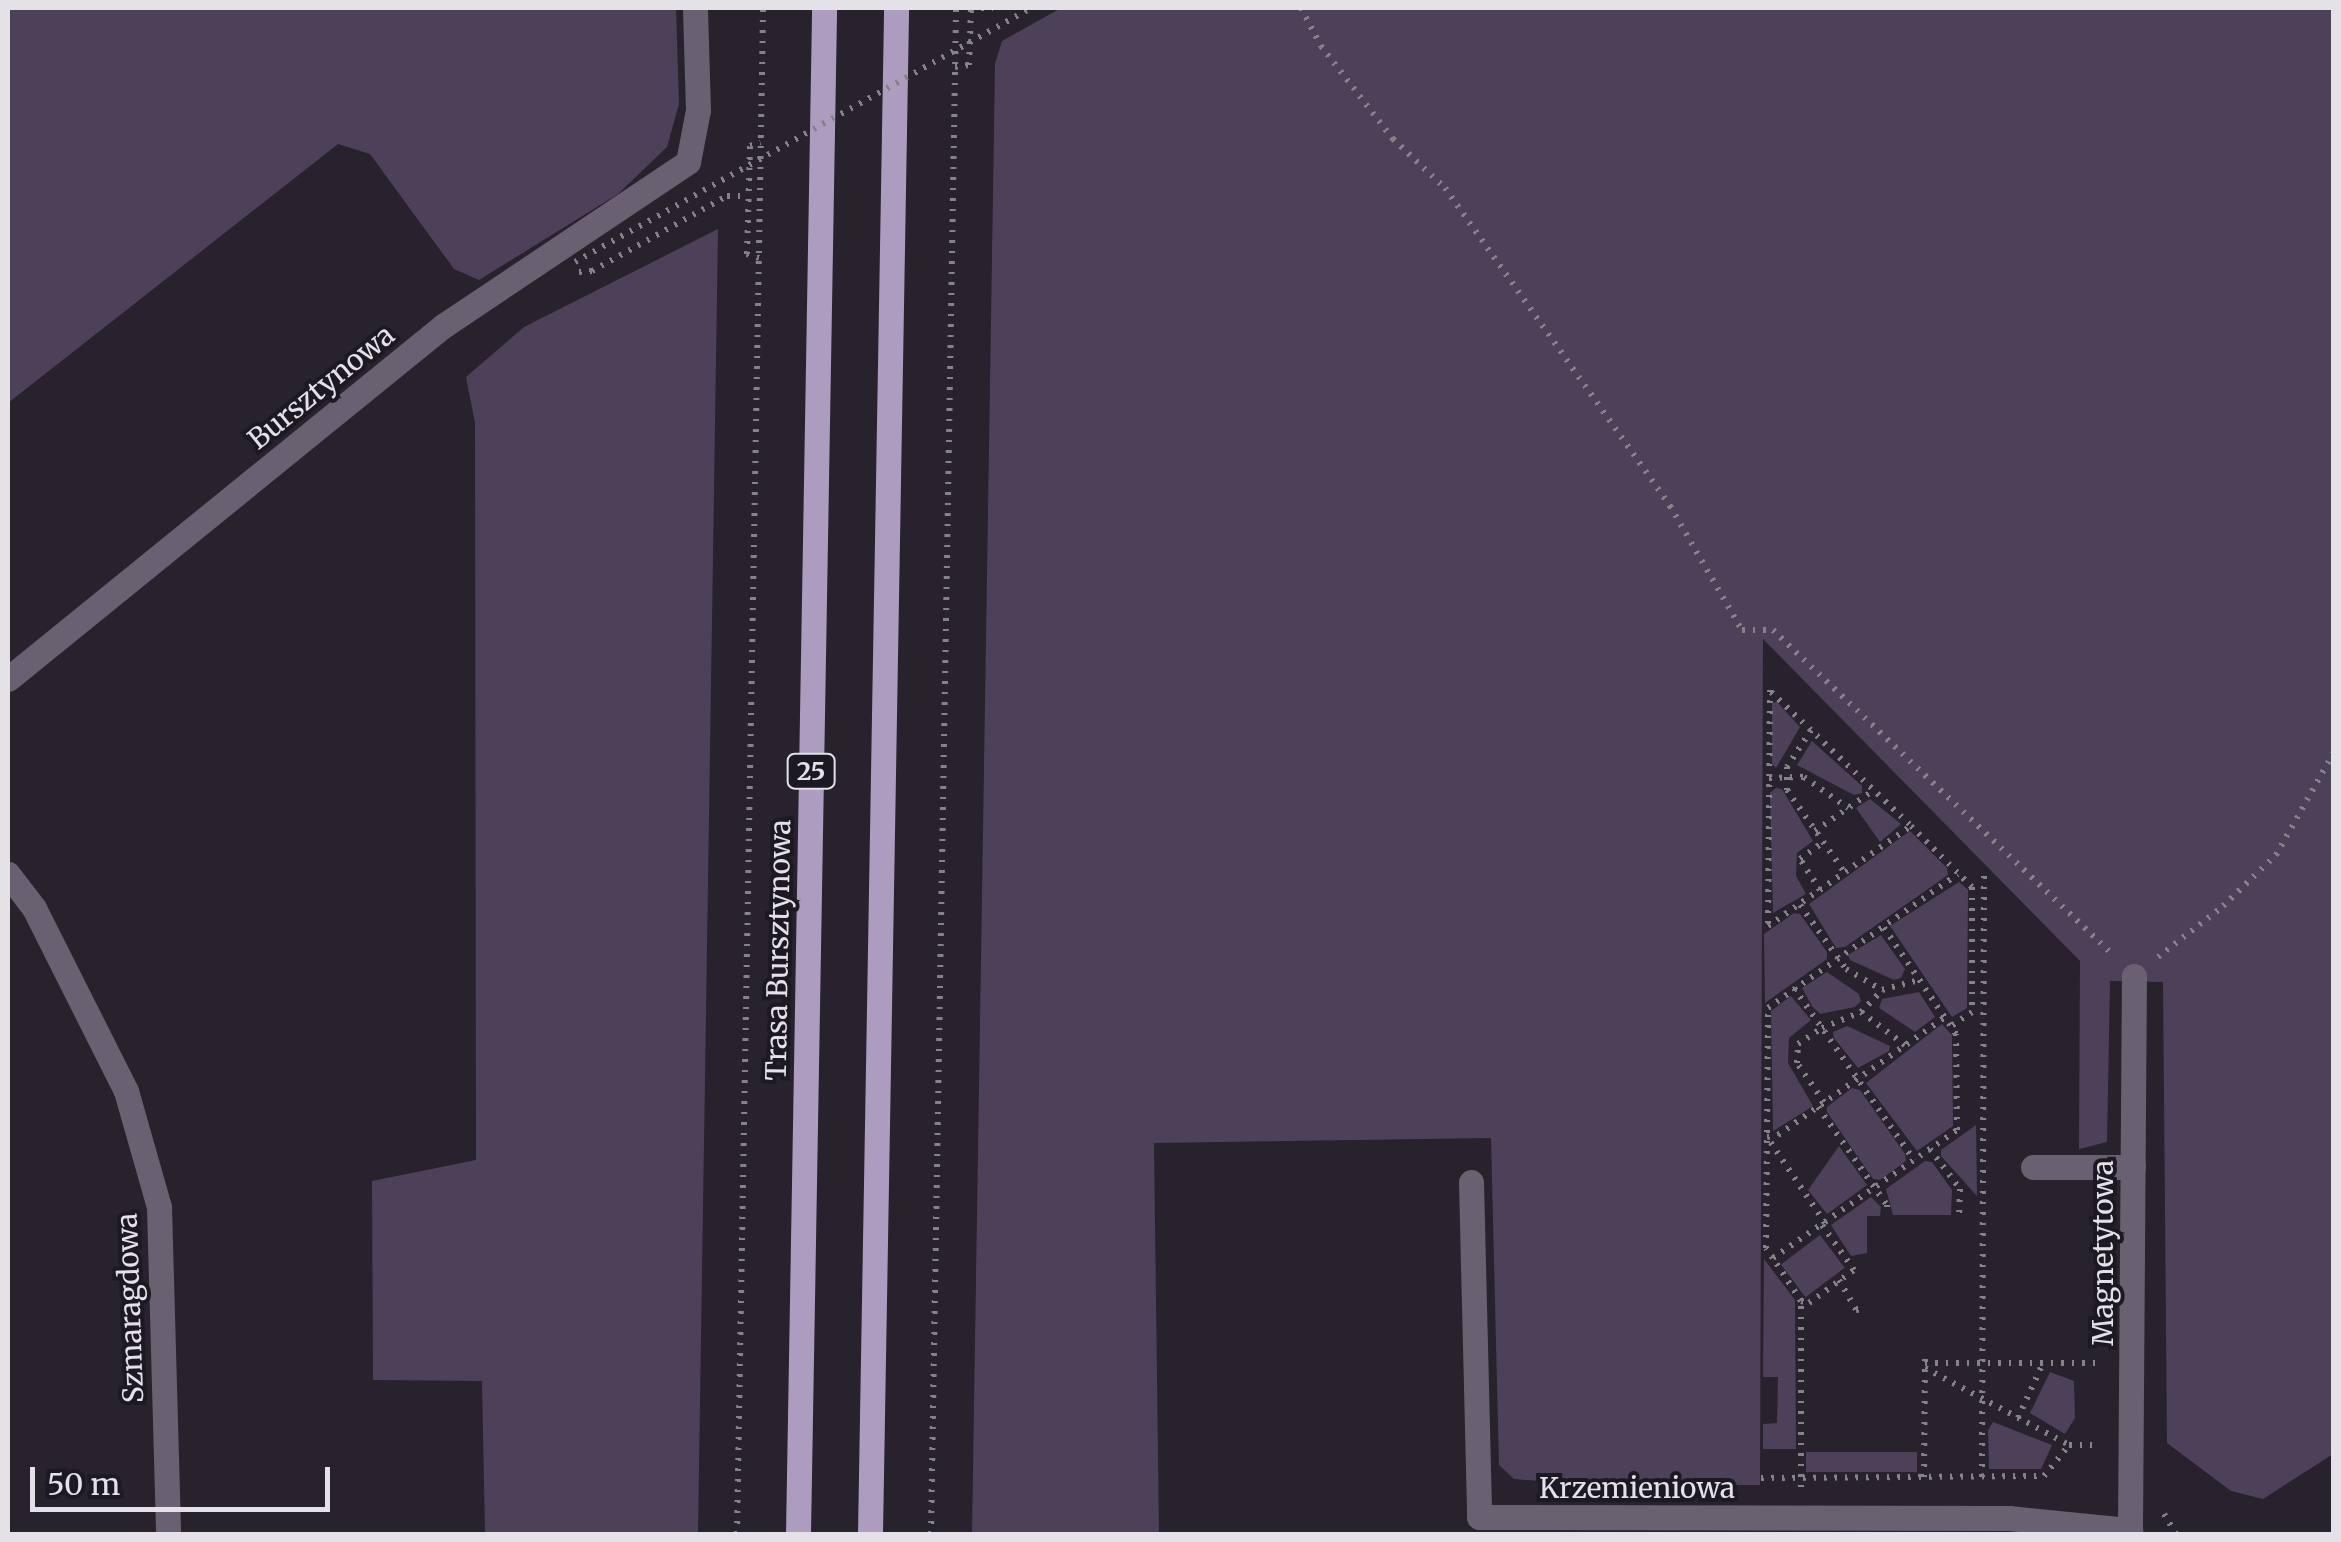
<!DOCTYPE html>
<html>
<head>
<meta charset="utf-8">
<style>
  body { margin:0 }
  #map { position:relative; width:2341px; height:1542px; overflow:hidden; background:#27222c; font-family:Merriweather,serif }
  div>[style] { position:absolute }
  .green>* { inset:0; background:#4d415a; transform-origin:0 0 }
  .path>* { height:6px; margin-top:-3px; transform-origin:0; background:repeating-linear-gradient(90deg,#86828a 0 2.5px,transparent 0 10.5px) }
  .minor>* { height:25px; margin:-12.5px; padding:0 12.5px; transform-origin:12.5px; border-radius:12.5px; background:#696172 }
  .major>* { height:25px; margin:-12.5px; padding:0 12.5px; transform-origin:12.5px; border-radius:12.5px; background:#ad9cbf }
  .path-bridge>* { height:6px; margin-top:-3px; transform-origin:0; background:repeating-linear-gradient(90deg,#86828a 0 2.5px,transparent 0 10.5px) }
  span { translate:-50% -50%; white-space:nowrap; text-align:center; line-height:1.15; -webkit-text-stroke:8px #1d1922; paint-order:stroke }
  .shield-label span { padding:2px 8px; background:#1d1922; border:2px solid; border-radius:8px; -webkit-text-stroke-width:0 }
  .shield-label { font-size:25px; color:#e4e1e7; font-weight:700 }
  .street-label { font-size:28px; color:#e4e1e7 }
  .frame { position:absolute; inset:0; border:10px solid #e4e1e7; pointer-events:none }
  .scale { position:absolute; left:30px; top:1467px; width:300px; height:45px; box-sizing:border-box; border:5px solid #e4e1e7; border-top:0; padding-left:12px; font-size:30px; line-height:35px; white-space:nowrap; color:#e4e1e7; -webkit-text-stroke:8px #1d1922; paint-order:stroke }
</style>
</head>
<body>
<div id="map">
  <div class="green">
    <i style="clip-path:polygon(8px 8px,676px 8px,679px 104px,667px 147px,618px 194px,479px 280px,454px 269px,370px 154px,338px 144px,8px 403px)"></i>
    <i style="clip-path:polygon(1061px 8px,2333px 8px,2333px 1454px,2263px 1499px,2231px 1491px,2167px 1443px,2163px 982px,2110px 981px,2107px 1142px,2079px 1149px,2080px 961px,1763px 639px,1760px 1485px,1590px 1485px,1514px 1479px,1499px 1465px,1491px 1138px,1154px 1143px,1159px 1534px,972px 1534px,995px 64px,1002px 41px)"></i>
    <i style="clip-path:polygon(718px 229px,698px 1534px,485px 1534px,482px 1381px,373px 1380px,372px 1181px,476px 1160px,475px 423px,466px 377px,524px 327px)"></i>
    <i style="clip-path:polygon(1777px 702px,1800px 727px,1776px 768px,1772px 763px,1772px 703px)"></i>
    <i style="clip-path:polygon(1812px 741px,1862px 786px,1862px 793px,1854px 795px,1797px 765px)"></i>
    <i style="clip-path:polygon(1776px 788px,1782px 789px,1813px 841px,1797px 853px,1796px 876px,1806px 894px,1773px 913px,1770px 793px)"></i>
    <i style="clip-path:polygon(1870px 799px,1901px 824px,1880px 842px,1856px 808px)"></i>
    <i style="clip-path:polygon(1910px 831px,1947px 868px,1948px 875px,1845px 947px,1836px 948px,1809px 904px)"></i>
    <i style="clip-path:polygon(1959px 882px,1968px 890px,1967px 1008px,1952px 1017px,1890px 926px)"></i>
    <i style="clip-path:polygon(1794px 913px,1800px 914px,1827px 952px,1827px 959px,1765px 1003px,1764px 934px)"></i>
    <i style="clip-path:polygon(1881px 935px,1905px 969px,1901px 978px,1894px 980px,1850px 960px,1848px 955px)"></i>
    <i style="clip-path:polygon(1827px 972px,1859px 994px,1861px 1001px,1855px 1007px,1820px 1014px,1812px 1006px,1802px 988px)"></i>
    <i style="clip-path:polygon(1919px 992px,1935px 1017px,1915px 1032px,1879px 1008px,1882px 999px)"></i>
    <i style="clip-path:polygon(1791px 996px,1811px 1020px,1789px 1038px,1788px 1063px,1813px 1106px,1773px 1131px,1771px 1011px)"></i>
    <i style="clip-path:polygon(1942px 1024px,1952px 1035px,1953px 1126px,1917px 1151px,1866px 1083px)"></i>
    <i style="clip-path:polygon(1847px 1026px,1890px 1046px,1889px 1051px,1858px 1068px,1834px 1038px,1833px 1032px)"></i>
    <i style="clip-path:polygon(1852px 1088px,1860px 1090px,1905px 1154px,1906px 1161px,1880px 1180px,1873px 1179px,1827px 1112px,1827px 1107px)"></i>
    <i style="clip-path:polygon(1976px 1125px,1977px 1196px,1941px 1156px,1941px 1150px)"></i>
    <i style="clip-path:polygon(1839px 1146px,1867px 1185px,1827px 1214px,1808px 1190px)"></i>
    <i style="clip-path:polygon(1925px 1161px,1932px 1162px,1952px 1190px,1951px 1215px,1893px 1215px,1886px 1189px)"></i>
    <i style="clip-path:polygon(1871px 1197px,1881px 1207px,1880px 1216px,1867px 1216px,1867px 1253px,1851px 1256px,1831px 1225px)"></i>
    <i style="left:1820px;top:1235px;width:41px;height:49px;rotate:53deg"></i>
    <i style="clip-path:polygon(1764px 1259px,1795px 1300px,1796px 1449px,1763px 1449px,1763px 1424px,1777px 1423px,1778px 1377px,1763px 1377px)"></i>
    <i style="clip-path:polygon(2050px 1372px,2074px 1381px,2075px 1418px,2065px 1434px,2030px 1413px)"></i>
    <i style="clip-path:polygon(1993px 1422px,2052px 1445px,2041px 1469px,1989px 1469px,1988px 1430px)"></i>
    <i style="left:1806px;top:1452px;width:111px;height:20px"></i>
  </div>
  <div class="path">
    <i style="left:971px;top:8px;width:22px"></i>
    <i style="left:1301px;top:8px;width:43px;rotate:62.2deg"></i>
    <i style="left:1321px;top:46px;width:118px;rotate:52.3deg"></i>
    <i style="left:1393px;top:139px;width:71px;rotate:43.3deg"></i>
    <i style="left:1445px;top:188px;width:390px;rotate:54.7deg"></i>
    <i style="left:1670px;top:506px;width:143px;rotate:59.9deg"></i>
    <i style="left:1742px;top:630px;width:31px"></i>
    <i style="left:1773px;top:630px;width:472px;rotate:43.7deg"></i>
    <i style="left:955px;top:67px;width:14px;rotate:-8deg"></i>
    <i style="left:969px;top:65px;width:57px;rotate:-88deg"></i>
    <i style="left:759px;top:258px;width:13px;rotate:-162deg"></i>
    <i style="left:747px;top:254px;width:108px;rotate:-88.4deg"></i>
    <i style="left:750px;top:146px;width:11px;rotate:-15deg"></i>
    <i style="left:579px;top:272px;width:13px;rotate:-4deg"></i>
    <i style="left:592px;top:271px;width:154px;rotate:-29.1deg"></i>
    <i style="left:727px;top:196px;width:21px"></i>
    <i style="left:1770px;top:690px;width:236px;rotate:90.5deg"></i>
    <i style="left:1768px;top:926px;width:174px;rotate:-35deg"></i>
    <i style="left:1911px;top:826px;width:86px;rotate:45deg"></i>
    <i style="left:1972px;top:887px;width:125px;rotate:90deg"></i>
    <i style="left:1972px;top:1012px;width:25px;rotate:146deg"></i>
    <i style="left:1771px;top:692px;width:194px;rotate:43.7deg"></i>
    <i style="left:1811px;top:730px;width:44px;rotate:123deg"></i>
    <i style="left:1787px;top:767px;width:23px;rotate:90deg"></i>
    <i style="left:1787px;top:790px;width:101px;rotate:55.1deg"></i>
    <i style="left:1769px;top:778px;width:35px;rotate:-2deg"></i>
    <i style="left:1804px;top:777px;width:54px;rotate:35.2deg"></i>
    <i style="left:1815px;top:831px;width:72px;rotate:-34.8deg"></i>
    <i style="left:1820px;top:890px;width:37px;rotate:-123deg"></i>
    <i style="left:1800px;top:859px;width:29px;rotate:-36deg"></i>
    <i style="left:1800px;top:905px;width:79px;rotate:54.3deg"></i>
    <i style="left:1846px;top:969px;width:42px;rotate:30.3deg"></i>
    <i style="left:2158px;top:957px;width:83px;rotate:-38.1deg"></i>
    <i style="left:2223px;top:906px;width:74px;rotate:-43.9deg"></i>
    <i style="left:2276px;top:855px;width:118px;rotate:-60.6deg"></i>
    <i style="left:1794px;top:988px;width:210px;rotate:55.1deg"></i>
    <i style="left:1861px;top:1012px;width:55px;rotate:36.9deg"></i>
    <i style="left:1824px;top:1102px;width:47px;rotate:-124.7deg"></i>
    <i style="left:1797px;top:1063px;width:19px;rotate:-87deg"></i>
    <i style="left:1798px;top:1044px;width:29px;rotate:-34deg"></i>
    <i style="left:1822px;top:1028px;width:42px;rotate:-22.3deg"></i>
    <i style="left:1861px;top:1012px;width:30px;rotate:-46deg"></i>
    <i style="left:1882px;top:990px;width:38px;rotate:-15deg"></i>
    <i style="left:1818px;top:1107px;width:120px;rotate:54.9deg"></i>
    <i style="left:1887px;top:1205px;width:9px;rotate:90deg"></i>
    <i style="left:1930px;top:1149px;width:50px;rotate:53.1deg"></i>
    <i style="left:1960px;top:1189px;width:26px;rotate:92deg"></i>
    <i style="left:1825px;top:1223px;width:104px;rotate:-124deg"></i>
    <i style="left:1767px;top:1137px;width:11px;rotate:-10deg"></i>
    <i style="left:1778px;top:1135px;width:203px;rotate:-35.2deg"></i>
    <i style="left:1773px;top:1258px;width:12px;rotate:-125deg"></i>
    <i style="left:1766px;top:1248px;width:240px;rotate:-89.5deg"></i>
    <i style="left:1768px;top:1008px;width:232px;rotate:-35.2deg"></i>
    <i style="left:1839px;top:1280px;width:34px;rotate:60deg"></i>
    <i style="left:1856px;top:1310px;width:9px;rotate:-6deg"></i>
    <i style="left:1801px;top:1301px;width:8px;rotate:14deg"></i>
    <i style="left:1809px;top:1303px;width:56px;rotate:-36.3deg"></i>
    <i style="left:1854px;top:1270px;width:55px;rotate:-125.4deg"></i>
    <i style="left:1925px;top:1363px;width:174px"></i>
    <i style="left:1925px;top:1368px;width:163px;rotate:28.1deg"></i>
    <i style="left:2018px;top:1418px;width:60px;rotate:-65.6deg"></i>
    <i style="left:1924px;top:1477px;width:119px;rotate:-89.5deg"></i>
    <i style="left:1982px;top:1477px;width:602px;rotate:-89.81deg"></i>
    <i style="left:1761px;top:1478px;width:283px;rotate:-0.4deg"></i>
    <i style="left:2044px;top:1476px;width:40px;rotate:-51deg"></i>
    <i style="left:2069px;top:1445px;width:31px"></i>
    <i style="left:1801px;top:1487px;width:186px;rotate:-90deg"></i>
    <i style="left:1801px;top:1301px;width:51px;rotate:-123.1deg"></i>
    <i style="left:1773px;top:1258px;width:224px;rotate:-34.8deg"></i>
    <i style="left:1957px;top:1130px;width:96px;rotate:-90.6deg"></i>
    <i style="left:1956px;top:1034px;width:130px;rotate:-124.1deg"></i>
    <i style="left:2164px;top:1514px;width:23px;rotate:59deg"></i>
    <i style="left:737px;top:1534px;width:1526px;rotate:-89.02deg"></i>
    <i style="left:931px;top:1534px;width:1526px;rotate:-89.06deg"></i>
  </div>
  <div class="minor">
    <i style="left:8px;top:679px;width:560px;rotate:-39.06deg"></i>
    <i style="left:443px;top:326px;width:295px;rotate:-33.8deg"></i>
    <i style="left:688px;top:162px;width:53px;rotate:-79.1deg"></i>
    <i style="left:698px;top:110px;width:102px;rotate:-91.7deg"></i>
    <i style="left:8px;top:874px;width:43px;rotate:52.6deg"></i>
    <i style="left:34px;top:908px;width:205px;rotate:63.3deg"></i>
    <i style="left:126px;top:1091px;width:121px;rotate:74.1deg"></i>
    <i style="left:159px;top:1207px;width:327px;rotate:88.4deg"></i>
    <i style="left:2033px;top:1167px;width:100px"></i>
    <i style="left:1471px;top:1182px;width:335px;rotate:88.6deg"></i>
    <i style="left:1479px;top:1517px;width:530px;rotate:0.11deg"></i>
    <i style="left:2009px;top:1518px;width:122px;rotate:5.7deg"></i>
    <i style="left:2130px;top:1530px;width:554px;rotate:-89.59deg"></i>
  </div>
  <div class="major">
    <i style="left:798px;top:1534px;width:1526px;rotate:-89.02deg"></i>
    <i style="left:870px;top:1534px;width:1526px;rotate:-89.02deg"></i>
  </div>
  <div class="path-bridge">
    <i style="left:575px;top:262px;width:522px;rotate:-29.12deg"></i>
  </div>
  <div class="shield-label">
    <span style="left:811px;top:771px">25</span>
  </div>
  <div class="street-label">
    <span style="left:321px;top:387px;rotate:-39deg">Bursztynowa</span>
    <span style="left:778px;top:950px;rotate:-89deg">Trasa Bursztynowa</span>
    <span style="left:2103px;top:1253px;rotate:-90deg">Magnetytowa</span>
    <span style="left:130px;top:1308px;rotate:-92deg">Szmaragdowa</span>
    <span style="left:1637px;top:1488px">Krzemieniowa</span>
  </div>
  <div class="frame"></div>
  <div class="scale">50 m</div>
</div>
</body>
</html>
